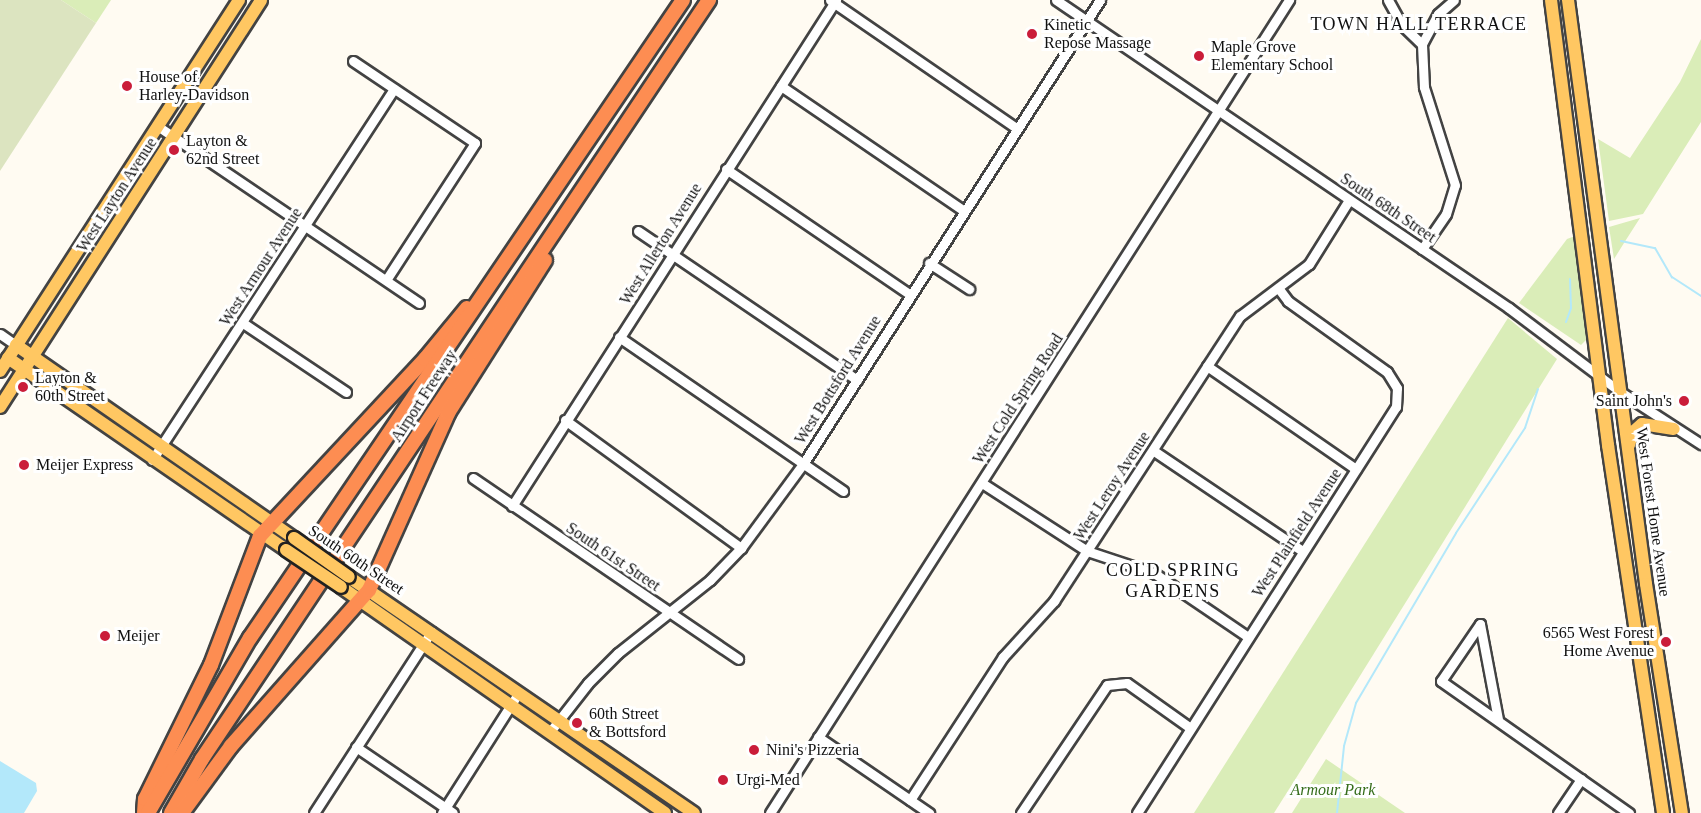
<!DOCTYPE html>
<html>
<head>
<meta charset="utf-8">
<style>
  body { margin:0 }
  #map { position:relative; width:1701px; height:813px; overflow:hidden; background:#fffbf2; font-family:Georgia,serif }
  div>[style] { position:absolute }
  .green>* { inset:0; background:#daedb8 }
  .cemetery>* { inset:0; background:#dce4c0 }
  .water>* { inset:0; background:#b3e8fa }
  .stream>* { height:2px; margin:-1px; padding:0 1px; transform-origin:1px; border-radius:1px; background:#b3e8fa }
  .roads { filter:drop-shadow(2px 0 #434343) drop-shadow(-2px 0 #434343) drop-shadow(0 2px #434343) drop-shadow(0 -2px #434343) }
  .minor>* { height:9px; margin:-4.5px; padding:0 4.5px; transform-origin:4.5px; border-radius:4.5px; background:#fff }
  .major>* { height:12px; margin:-6px; padding:0 6px; transform-origin:6px; border-radius:6px; background:#ffc762 }
  .highway>* { height:14px; margin:-7px; padding:0 7px; transform-origin:7px; border-radius:7px; background:#fd8d52 }
  .bridges { filter:drop-shadow(2px 0 #212121) drop-shadow(-2px 0 #212121) drop-shadow(0 2px #212121) drop-shadow(0 -2px #212121) }
  .major-bridge>* { height:12px; margin:-6px; padding:0 6px; transform-origin:6px; border-radius:6px; background:#ffc762 }
  .dots>* { width:16px; height:16px; translate:-50% -50%; box-sizing:border-box; border:3px solid #fff; border-radius:50% }
  span { translate:-50% -50%; white-space:nowrap; text-align:center; line-height:1.15; -webkit-text-stroke:6px #fff; paint-order:stroke }
  .poi-label { font-size:16px; color:#101010 }
  .left { translate:0 -50%; text-align:left }
  .right { translate:-100% -50%; text-align:right }
  .street-label { font-size:16px; color:#101010 }
  .park-label { font-size:16px; color:#356d1b; font-style:italic }
  .neighbourhood-label { font-size:18px; color:#101010; letter-spacing:1.5px }
</style>
</head>
<body>
<div id="map">
  <div class="green">
    <i style="clip-path:polygon(61px 0,111px 0,96px 23px)"></i>
    <i style="clip-path:polygon(1701px 39px,1701px 122px,1643px 214px,1609px 221px,1598px 139px,1630px 158px,1680px 82px)"></i>
    <i style="clip-path:polygon(1640px 218px,1624px 243px,1614px 259px,1609px 227px)"></i>
    <i style="clip-path:polygon(1575px 236px,1588px 338px,1581px 345px,1519px 303px,1567px 239px)"></i>
    <i style="clip-path:polygon(1508px 318px,1557px 359px,1322px 737px,1274px 813px,1194px 813px)"></i>
    <i style="clip-path:polygon(1326px 759px,1405px 813px,1292px 813px)"></i>
  </div>
  <div class="cemetery">
    <i style="clip-path:polygon(0 0,61px 0,96px 23px,0 171px)"></i>
  </div>
  <div class="water">
    <i style="clip-path:polygon(0 761px,36px 783px,37px 791px,24px 813px,0 813px)"></i>
  </div>
  <div class="stream">
    <i style="left:1621px;top:241px;width:35px;rotate:12deg"></i>
    <i style="left:1655px;top:248px;width:34px;rotate:60deg"></i>
    <i style="left:1672px;top:277px;width:35px;rotate:33deg"></i>
    <i style="left:1566px;top:322px;width:15px;rotate:-70deg"></i>
    <i style="left:1571px;top:308px;width:29px;rotate:-92deg"></i>
    <i style="left:1337px;top:813px;width:67px;rotate:-84deg"></i>
    <i style="left:1344px;top:746px;width:45px;rotate:-74.4deg"></i>
    <i style="left:1356px;top:703px;width:197px;rotate:-59.5deg"></i>
    <i style="left:1456px;top:533px;width:126px;rotate:-56.7deg"></i>
    <i style="left:1525px;top:428px;width:41px;rotate:-71.6deg"></i>
  </div>
  <div class="roads">
    <div class="minor">
      <i style="left:830px;top:0;width:224px;rotate:34.5deg"></i>
      <i style="left:1056px;top:0;width:548px;rotate:34.21deg"></i>
      <i style="left:1509px;top:308px;width:138px;rotate:37deg"></i>
      <i style="left:1619px;top:391px;width:98px;rotate:32.9deg"></i>
      <i style="left:1388px;top:0;width:29px;rotate:61deg"></i>
      <i style="left:1402px;top:25px;width:28px;rotate:44deg"></i>
      <i style="left:353px;top:61px;width:147px;rotate:33.9deg"></i>
      <i style="left:475px;top:143px;width:163px;rotate:123deg"></i>
      <i style="left:781px;top:86px;width:220px;rotate:34.3deg"></i>
      <i style="left:159px;top:127px;width:314px;rotate:34.1deg"></i>
      <i style="left:726px;top:169px;width:222px;rotate:34.3deg"></i>
      <i style="left:638px;top:231px;width:265px;rotate:34.2deg"></i>
      <i style="left:1422px;top:249px;width:42px;rotate:-55.6deg"></i>
      <i style="left:1446px;top:214px;width:30px;rotate:-73deg"></i>
      <i style="left:1455px;top:185px;width:103px;rotate:-107.6deg"></i>
      <i style="left:1424px;top:87px;width:43px;rotate:-92.7deg"></i>
      <i style="left:1422px;top:44px;width:34px;rotate:-62deg"></i>
      <i style="left:1438px;top:14px;width:21px;rotate:-41deg"></i>
      <i style="left:929px;top:263px;width:48px;rotate:33deg"></i>
      <i style="left:243px;top:323px;width:124px;rotate:33.8deg"></i>
      <i style="left:0;top:334px;width:19px;rotate:35deg"></i>
      <i style="left:619px;top:337px;width:272px;rotate:34.5deg"></i>
      <i style="left:1207px;top:366px;width:181px;rotate:34.7deg"></i>
      <i style="left:565px;top:420px;width:218px;rotate:36deg"></i>
      <i style="left:1154px;top:451px;width:179px;rotate:34deg"></i>
      <i style="left:152px;top:460px;width:443px;rotate:-56.9deg"></i>
      <i style="left:473px;top:478px;width:321px;rotate:34.3deg"></i>
      <i style="left:982px;top:483px;width:125px;rotate:32.9deg"></i>
      <i style="left:1087px;top:551px;width:71px;rotate:18.2deg"></i>
      <i style="left:1154px;top:573px;width:114px;rotate:34.2deg"></i>
      <i style="left:512px;top:506px;width:601px;rotate:-57.37deg"></i>
      <i style="left:1480px;top:624px;width:69px;rotate:124.4deg"></i>
      <i style="left:1441px;top:681px;width:230px;rotate:35.1deg"></i>
      <i style="left:1480px;top:624px;width:97px;rotate:79.3deg"></i>
      <i style="left:549px;top:733px;width:63px;rotate:-52deg"></i>
      <i style="left:588px;top:683px;width:42px;rotate:-45deg"></i>
      <i style="left:618px;top:653px;width:117px;rotate:-38.4deg"></i>
      <i style="left:710px;top:580px;width:45px;rotate:-45.9deg"></i>
      <i style="left:741px;top:548px;width:104px;rotate:-53.6deg"></i>
      <i style="left:803px;top:464px;width:551px;rotate:-57.38deg"></i>
      <i style="left:818px;top:737px;width:135px;rotate:34.4deg"></i>
      <i style="left:356px;top:747px;width:117px;rotate:34.2deg"></i>
      <i style="left:910px;top:800px;width:171px;rotate:-57deg"></i>
      <i style="left:1003px;top:657px;width:76px;rotate:-47.7deg"></i>
      <i style="left:1054px;top:601px;width:340px;rotate:-56.9deg"></i>
      <i style="left:1240px;top:316px;width:86px;rotate:-37deg"></i>
      <i style="left:1309px;top:264px;width:75px;rotate:-58deg"></i>
      <i style="left:314px;top:813px;width:216px;rotate:-57.1deg"></i>
      <i style="left:442px;top:813px;width:143px;rotate:-57.5deg"></i>
      <i style="left:770px;top:813px;width:965px;rotate:-57.45deg"></i>
      <i style="left:1021px;top:813px;width:154px;rotate:-56.1deg"></i>
      <i style="left:1107px;top:685px;width:20px;rotate:-6deg"></i>
      <i style="left:1127px;top:683px;width:76px;rotate:35.4deg"></i>
      <i style="left:1137px;top:813px;width:482px;rotate:-57.5deg"></i>
      <i style="left:1396px;top:407px;width:19px;rotate:-87deg"></i>
      <i style="left:1397px;top:388px;width:19px;rotate:-122deg"></i>
      <i style="left:1387px;top:372px;width:122px;rotate:-144.4deg"></i>
      <i style="left:1288px;top:301px;width:15px;rotate:-127deg"></i>
      <i style="left:1558px;top:813px;width:41px;rotate:-55.9deg"></i>
    </div>
    <div class="major">
      <i style="left:1551px;top:0;width:449px;rotate:82.7deg"></i>
      <i style="left:1608px;top:445px;width:372px;rotate:81.5deg"></i>
      <i style="left:1568px;top:0;width:589px;rotate:82.39deg"></i>
      <i style="left:1646px;top:584px;width:232px;rotate:81.1deg"></i>
      <i style="left:16px;top:345px;width:338px;rotate:34.8deg"></i>
      <i style="left:8px;top:358px;width:338px;rotate:34.6deg"></i>
      <i style="left:0;top:371px;width:441px;rotate:-57.2deg"></i>
      <i style="left:0;top:407px;width:483px;rotate:-57.3deg"></i>
      <i style="left:1629px;top:445px;width:14px;rotate:-73deg"></i>
      <i style="left:1633px;top:432px;width:12px;rotate:-42deg"></i>
      <i style="left:1642px;top:424px;width:32px;rotate:9deg"></i>
      <i style="left:349px;top:577px;width:418px;rotate:34.4deg"></i>
      <i style="left:341px;top:587px;width:395px;rotate:34.9deg"></i>
    </div>
    <div class="highway">
      <i style="left:144px;top:813px;width:14px;rotate:-86deg"></i>
      <i style="left:145px;top:799px;width:149px;rotate:-63.8deg"></i>
      <i style="left:211px;top:665px;width:138px;rotate:-69.2deg"></i>
      <i style="left:260px;top:536px;width:242px;rotate:-47deg"></i>
      <i style="left:425px;top:359px;width:66px;rotate:-50.5deg"></i>
      <i style="left:148px;top:813px;width:203px;rotate:-59.8deg"></i>
      <i style="left:250px;top:638px;width:771px;rotate:-55.84deg"></i>
      <i style="left:171px;top:813px;width:62px;rotate:-60.1deg"></i>
      <i style="left:202px;top:759px;width:913px;rotate:-56.26deg"></i>
      <i style="left:182px;top:813px;width:83px;rotate:-53.8deg"></i>
      <i style="left:231px;top:746px;width:208px;rotate:-48.5deg"></i>
      <i style="left:369px;top:590px;width:194px;rotate:-65.9deg"></i>
      <i style="left:448px;top:413px;width:181px;rotate:-57.6deg"></i>
    </div>
  </div>
  <div class="bridges">
    <div class="major-bridge">
      <i style="left:294px;top:538px;width:67px;rotate:35.3deg"></i>
      <i style="left:286px;top:550px;width:66px;rotate:33.9deg"></i>
    </div>
  </div>
  <div class="dots">
    <i style="left:1032px;top:34px;background:#ca1d3a"></i>
    <i style="left:1199px;top:56px;background:#ca1d3a"></i>
    <i style="left:127px;top:86px;background:#ca1d3a"></i>
    <i style="left:174px;top:150px;background:#ca1d3a"></i>
    <i style="left:23px;top:387px;background:#ca1d3a"></i>
    <i style="left:1684px;top:401px;background:#ca1d3a"></i>
    <i style="left:24px;top:465px;background:#ca1d3a"></i>
    <i style="left:105px;top:636px;background:#ca1d3a"></i>
    <i style="left:1666px;top:642px;background:#ca1d3a"></i>
    <i style="left:577px;top:723px;background:#ca1d3a"></i>
    <i style="left:754px;top:750px;background:#ca1d3a"></i>
    <i style="left:723px;top:780px;background:#ca1d3a"></i>
  </div>
  <div class="poi-label">
    <span class="left" style="left:1044px;top:34px">Kinetic<br>Repose Massage</span>
    <span class="left" style="left:1211px;top:56px">Maple Grove<br>Elementary School</span>
    <span class="left" style="left:139px;top:86px">House of<br>Harley-Davidson</span>
    <span class="left" style="left:186px;top:150px">Layton &amp;<br>62nd Street</span>
    <span class="left" style="left:35px;top:387px">Layton &amp;<br>60th Street</span>
    <span class="right" style="left:1672px;top:401px">Saint John's</span>
    <span class="left" style="left:36px;top:465px">Meijer Express</span>
    <span class="right" style="left:1654px;top:642px">6565 West Forest<br>Home Avenue</span>
    <span class="left" style="left:117px;top:636px">Meijer</span>
    <span class="left" style="left:589px;top:723px">60th Street<br>&amp; Bottsford</span>
    <span class="left" style="left:766px;top:750px">Nini's Pizzeria</span>
    <span class="left" style="left:736px;top:780px">Urgi-Med</span>
  </div>
  <div class="street-label">
    <span style="left:117px;top:195px;rotate:-57deg">West Layton Avenue</span>
    <span style="left:1388px;top:208px;rotate:34deg">South 68th Street</span>
    <span style="left:661px;top:244px;rotate:-58deg">West Allerton Avenue</span>
    <span style="left:261px;top:267px;rotate:-57deg">West Armour Avenue</span>
    <span style="left:838px;top:380px;rotate:-58deg">West Bottsford Avenue</span>
    <span style="left:424px;top:396px;rotate:-57deg">Airport Freeway</span>
    <span style="left:1018px;top:399px;rotate:-57deg">West Cold Spring Road</span>
    <span style="left:1112px;top:486px;rotate:-57deg">West Leroy Avenue</span>
    <span style="left:1653px;top:512px;rotate:82deg">West Forest Home Avenue</span>
    <span style="left:1297px;top:533px;rotate:-57deg">West Plainfield Avenue</span>
    <span style="left:613px;top:557px;rotate:34deg">South 61st Street</span>
    <span style="left:356px;top:560px;rotate:34deg">South 60th Street</span>
  </div>
  <div class="park-label">
    <span style="left:1333px;top:790px">Armour Park</span>
  </div>
  <div class="neighbourhood-label">
    <span style="left:1419px;top:24px">TOWN HALL TERRACE</span>
    <span style="left:1173px;top:581px">COLD SPRING<br>GARDENS</span>
  </div>
</div>
</body>
</html>
